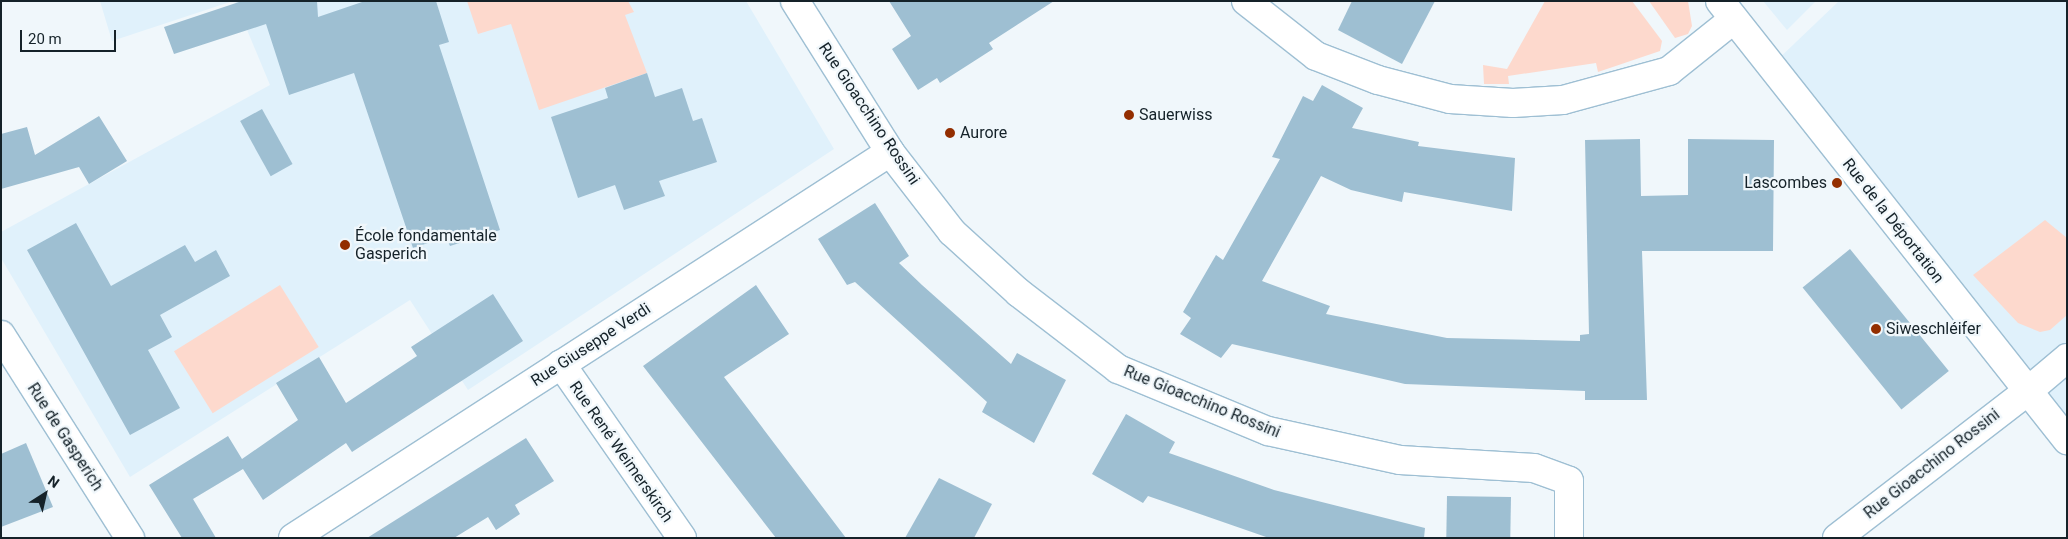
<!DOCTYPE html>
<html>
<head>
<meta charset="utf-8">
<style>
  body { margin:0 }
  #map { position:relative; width:2068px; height:539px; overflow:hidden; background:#f0f7fb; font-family:Roboto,sans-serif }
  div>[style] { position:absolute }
  .built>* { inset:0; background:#e0f1fb }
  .green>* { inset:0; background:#fdd9cd; transform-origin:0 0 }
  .building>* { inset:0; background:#9ebfd2; transform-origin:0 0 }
  .roads { filter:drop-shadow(1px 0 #9ebfd3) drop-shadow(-1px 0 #9ebfd3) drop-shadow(0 1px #9ebfd3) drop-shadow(0 -1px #9ebfd3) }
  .street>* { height:28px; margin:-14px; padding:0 14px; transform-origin:14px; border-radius:14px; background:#fff }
  .secondary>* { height:28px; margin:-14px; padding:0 14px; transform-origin:14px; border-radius:14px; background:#fff }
  .dots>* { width:14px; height:14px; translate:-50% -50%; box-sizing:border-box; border:2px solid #f0f7fb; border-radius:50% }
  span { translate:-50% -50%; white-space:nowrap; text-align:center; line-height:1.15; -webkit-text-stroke:4.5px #f0f7fb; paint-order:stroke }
  .street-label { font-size:16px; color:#152229 }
  .poi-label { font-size:16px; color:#152229 }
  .left { translate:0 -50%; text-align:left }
  .right { translate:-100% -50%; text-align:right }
  .frame { position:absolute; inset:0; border:2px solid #152229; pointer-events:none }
  .north { position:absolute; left:20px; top:469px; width:50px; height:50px; -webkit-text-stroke:4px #f0f7fb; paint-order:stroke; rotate:35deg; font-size:14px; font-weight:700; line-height:20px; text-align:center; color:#152229 }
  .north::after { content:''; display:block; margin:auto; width:18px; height:22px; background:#152229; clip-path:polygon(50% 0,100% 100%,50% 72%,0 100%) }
  .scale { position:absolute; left:20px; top:30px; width:96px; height:22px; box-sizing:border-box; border:2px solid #152229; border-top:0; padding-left:6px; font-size:15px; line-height:18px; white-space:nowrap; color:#152229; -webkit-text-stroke:4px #f0f7fb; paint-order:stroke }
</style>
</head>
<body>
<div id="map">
  <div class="built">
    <i style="clip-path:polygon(100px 1px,233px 1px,112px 41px)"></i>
    <i style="clip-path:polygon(235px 1px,746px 1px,834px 149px,468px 390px,410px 300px,130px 477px,1px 258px,1px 232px,270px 85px)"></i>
    <i style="clip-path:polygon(1763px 1px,1816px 1px,1787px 30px)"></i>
    <i style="clip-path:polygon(1839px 1px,2067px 1px,2067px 440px,1771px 66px)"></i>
  </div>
  <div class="green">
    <i style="clip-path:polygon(467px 1px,628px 1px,634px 12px,625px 15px,647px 73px,539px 110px,511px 24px,478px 34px)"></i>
    <i style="clip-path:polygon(1545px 1px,1632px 1px,1662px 41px,1660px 51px,1598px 72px,1596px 63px,1508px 76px,1509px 84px,1484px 84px,1483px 65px,1507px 69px)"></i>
    <i style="clip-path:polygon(1649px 1px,1688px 1px,1692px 26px,1688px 34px,1675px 38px)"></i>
    <i style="clip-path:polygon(2045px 220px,2067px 238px,2067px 315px,2050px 330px,2040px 332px,2018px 323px,1973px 275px)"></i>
    <i style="left:280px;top:285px;width:73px;height:125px;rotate:58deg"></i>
  </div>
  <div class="building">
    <i style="clip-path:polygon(242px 1px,317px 1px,318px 17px,365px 1px,436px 1px,449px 42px,439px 45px,500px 230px,450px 246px,446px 237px,413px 248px,354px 73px,289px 95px,266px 24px,174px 54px,164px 27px)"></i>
    <i style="clip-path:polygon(889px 1px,1054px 1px,989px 43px,993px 49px,940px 83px,937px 78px,918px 90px,892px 49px,911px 36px)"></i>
    <i style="clip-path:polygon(1352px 1px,1435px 1px,1402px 64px,1338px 30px)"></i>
    <i style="clip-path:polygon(647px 73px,655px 97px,682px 88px,693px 121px,702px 118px,717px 162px,659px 181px,665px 196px,624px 210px,615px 185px,578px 198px,551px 117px,608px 98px,605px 88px)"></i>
    <i style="clip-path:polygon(1322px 85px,1363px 108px,1352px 128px,1419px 142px,1418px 146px,1515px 158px,1512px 211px,1404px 192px,1402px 202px,1351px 190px,1321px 176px,1262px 281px,1330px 306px,1326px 314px,1447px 338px,1580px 341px,1580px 335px,1589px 334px,1585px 140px,1640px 139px,1641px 196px,1688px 195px,1688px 139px,1774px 140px,1773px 251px,1642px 251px,1647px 400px,1585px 400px,1585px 391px,1405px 384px,1232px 344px,1221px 358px,1180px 334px,1191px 318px,1183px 312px,1216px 255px,1223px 260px,1280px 159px,1272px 157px,1303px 96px,1313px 101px)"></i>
    <i style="left:262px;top:109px;width:63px;height:25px;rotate:61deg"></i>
    <i style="clip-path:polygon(99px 116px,127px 161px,89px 184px,79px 167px,1px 189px,1px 134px,27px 127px,35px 155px)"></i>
    <i style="clip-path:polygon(875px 203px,909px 256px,899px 263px,922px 285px,1011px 364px,1017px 353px,1066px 380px,1034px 443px,982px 412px,987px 402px,855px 282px,847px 285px,818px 239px)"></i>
    <i style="clip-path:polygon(76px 223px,111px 286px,185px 245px,195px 262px,216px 250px,230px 276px,160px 315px,172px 337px,148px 350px,180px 408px,130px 435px,27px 250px)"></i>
    <i style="left:1850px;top:249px;width:157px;height:61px;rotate:51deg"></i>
    <i style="clip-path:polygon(756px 285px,789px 334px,724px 377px,846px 538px,776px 538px,643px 366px)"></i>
    <i style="clip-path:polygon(493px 294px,523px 341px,352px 452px,346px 443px,263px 500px,243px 469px,193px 499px,216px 538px,182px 538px,149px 485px,228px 436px,242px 459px,298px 420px,276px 383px,319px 357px,346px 403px,417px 356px,411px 347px)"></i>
    <i style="clip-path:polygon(1126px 414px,1175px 442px,1169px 453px,1274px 490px,1425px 528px,1424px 538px,1269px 538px,1148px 496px,1143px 503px,1092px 474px)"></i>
    <i style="clip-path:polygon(526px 438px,554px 481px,515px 505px,520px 514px,496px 530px,488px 517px,454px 538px,367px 538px)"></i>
    <i style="clip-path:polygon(26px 443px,53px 507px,1px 527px,1px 454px)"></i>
    <i style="clip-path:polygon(939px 478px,992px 504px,974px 538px,905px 538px)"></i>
    <i style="left:1447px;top:496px;width:64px;height:42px;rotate:1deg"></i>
  </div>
  <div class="roads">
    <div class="street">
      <i style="left:795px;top:1px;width:178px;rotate:57.8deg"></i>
      <i style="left:890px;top:152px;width:101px;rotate:52.2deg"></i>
      <i style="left:952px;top:232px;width:91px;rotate:42.3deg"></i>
      <i style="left:1019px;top:293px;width:125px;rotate:37.5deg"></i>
      <i style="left:1118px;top:369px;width:162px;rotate:22.5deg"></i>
      <i style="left:1268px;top:431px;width:135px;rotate:12.4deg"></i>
      <i style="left:1400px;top:460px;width:134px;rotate:3.4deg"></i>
      <i style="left:1534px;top:468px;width:37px;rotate:20deg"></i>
      <i style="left:1569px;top:481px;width:57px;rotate:90deg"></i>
      <i style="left:1246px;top:1px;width:89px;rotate:38.2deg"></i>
      <i style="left:1316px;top:56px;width:66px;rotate:21.2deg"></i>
      <i style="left:1378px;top:80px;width:74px;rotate:14.8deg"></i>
      <i style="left:1450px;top:99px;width:63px;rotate:3.6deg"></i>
      <i style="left:1513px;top:103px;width:50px;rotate:-3.4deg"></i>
      <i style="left:1563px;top:100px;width:110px;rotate:-15.3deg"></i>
      <i style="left:1669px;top:71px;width:83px;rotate:-38.7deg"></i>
      <i style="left:561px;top:364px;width:212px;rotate:55.2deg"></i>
      <i style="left:293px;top:538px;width:711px;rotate:-32.89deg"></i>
      <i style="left:1837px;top:538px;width:241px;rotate:-37.6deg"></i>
    </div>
    <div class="secondary">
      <i style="left:1720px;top:1px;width:560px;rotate:51.68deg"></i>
      <i style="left:1px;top:335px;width:241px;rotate:57.6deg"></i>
      <i style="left:2028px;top:391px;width:51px;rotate:-40.2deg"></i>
    </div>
  </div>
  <div class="dots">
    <i style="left:1129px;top:115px;background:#932e00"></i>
    <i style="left:950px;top:133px;background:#932e00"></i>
    <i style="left:1837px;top:183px;background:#932e00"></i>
    <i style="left:345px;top:245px;background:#932e00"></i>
    <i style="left:1876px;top:329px;background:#932e00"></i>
  </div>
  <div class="street-label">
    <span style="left:869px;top:114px;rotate:56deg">Rue Gioacchino Rossini</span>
    <span style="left:1893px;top:221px;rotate:52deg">Rue de la Déportation</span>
    <span style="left:591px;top:345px;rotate:-33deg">Rue Giuseppe Verdi</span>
    <span style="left:1202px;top:402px;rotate:22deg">Rue Gioacchino Rossini</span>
    <span style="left:65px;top:437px;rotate:57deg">Rue de Gasperich</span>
    <span style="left:621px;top:452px;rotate:55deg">Rue René Weimerskirch</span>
    <span style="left:1932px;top:464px;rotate:-38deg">Rue Gioacchino Rossini</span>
  </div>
  <div class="poi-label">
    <span class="left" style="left:1139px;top:115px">Sauerwiss</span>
    <span class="left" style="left:960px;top:133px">Aurore</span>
    <span class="right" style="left:1827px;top:183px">Lascombes</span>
    <span class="left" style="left:355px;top:245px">École fondamentale<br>Gasperich</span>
    <span class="left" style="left:1886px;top:329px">Siweschléifer</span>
  </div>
  <div class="frame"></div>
  <div class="north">N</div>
  <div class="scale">20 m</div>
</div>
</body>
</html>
